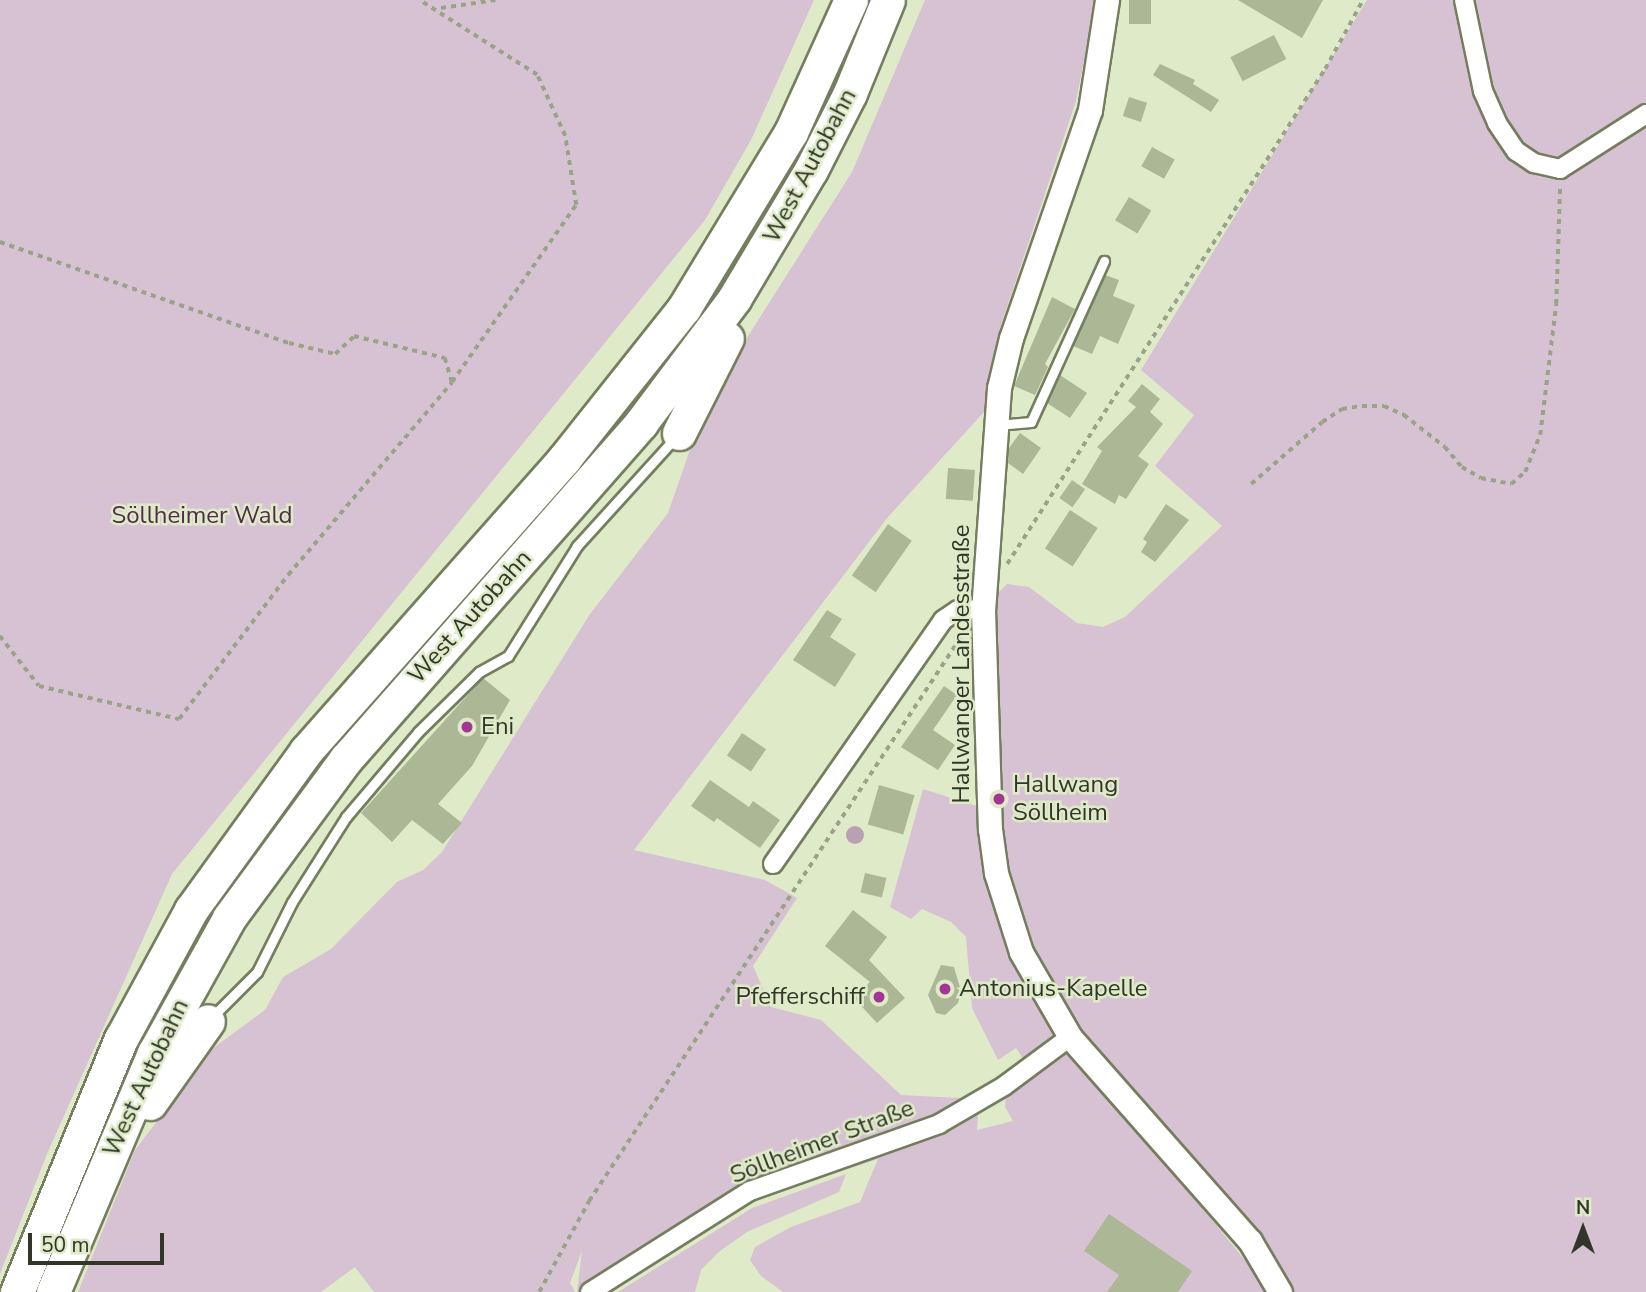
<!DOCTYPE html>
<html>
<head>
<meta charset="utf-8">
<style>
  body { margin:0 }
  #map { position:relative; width:1646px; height:1292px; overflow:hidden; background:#dfebc8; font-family:"Nunito Sans",sans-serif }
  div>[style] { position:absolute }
  .green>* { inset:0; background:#d7c2d3 }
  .water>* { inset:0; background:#baa0b5 }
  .round { border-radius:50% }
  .building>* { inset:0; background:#abb795; transform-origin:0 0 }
  .path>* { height:3.5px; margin-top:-1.75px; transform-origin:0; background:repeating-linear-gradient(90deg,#99a388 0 5px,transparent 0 10px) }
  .roads { filter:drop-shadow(2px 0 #747e5f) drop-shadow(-2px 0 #747e5f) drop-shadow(0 2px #747e5f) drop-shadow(0 -2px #747e5f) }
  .service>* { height:9px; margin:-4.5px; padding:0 4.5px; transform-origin:4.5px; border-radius:4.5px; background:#fff }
  .minor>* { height:18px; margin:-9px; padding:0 9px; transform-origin:9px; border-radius:9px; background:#fff }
  .tertiary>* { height:23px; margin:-11.5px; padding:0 11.5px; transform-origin:11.5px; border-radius:11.5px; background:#fff }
  .motorway>* { height:33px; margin:-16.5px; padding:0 16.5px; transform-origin:16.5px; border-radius:16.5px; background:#fff }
  .dots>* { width:19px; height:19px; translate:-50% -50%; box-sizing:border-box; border:4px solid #dfebc8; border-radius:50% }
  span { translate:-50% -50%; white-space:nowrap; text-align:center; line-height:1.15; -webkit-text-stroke:5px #dfebc8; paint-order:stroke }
  .street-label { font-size:24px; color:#313628 }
  .park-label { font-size:24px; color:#512c4a }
  .poi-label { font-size:24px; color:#313628 }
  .left { translate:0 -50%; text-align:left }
  .right { translate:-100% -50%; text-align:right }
  .north { position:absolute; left:1548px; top:1194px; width:70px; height:70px; -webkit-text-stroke:5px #dfebc8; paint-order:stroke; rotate:0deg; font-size:19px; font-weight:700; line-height:28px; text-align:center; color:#313628 }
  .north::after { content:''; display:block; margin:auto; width:24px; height:32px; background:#313628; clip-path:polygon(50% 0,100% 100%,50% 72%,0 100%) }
  .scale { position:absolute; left:28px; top:1233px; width:136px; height:32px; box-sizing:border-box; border:4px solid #313628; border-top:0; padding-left:9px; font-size:21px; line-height:24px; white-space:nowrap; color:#313628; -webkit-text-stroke:5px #dfebc8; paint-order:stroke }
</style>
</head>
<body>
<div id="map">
  <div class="green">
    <i style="clip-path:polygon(0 0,814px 0,751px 140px,705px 220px,172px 874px,47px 1154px,0 1274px)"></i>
    <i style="clip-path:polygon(925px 0,1096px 0,1076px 101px,1000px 328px,985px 411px,888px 517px,634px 850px,765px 880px,797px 898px,753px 966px,771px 1007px,821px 1020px,901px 1095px,960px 1098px,978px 1115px,977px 1130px,1013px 1121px,1005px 1107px,1006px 1094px,1033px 1074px,1016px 1048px,998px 1060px,972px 1008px,966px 937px,951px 922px,922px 909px,911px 919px,890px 907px,923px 789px,996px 812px,993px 606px,998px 593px,1007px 584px,1029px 587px,1077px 623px,1103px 627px,1125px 617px,1222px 526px,1155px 466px,1194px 415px,1141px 370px,1367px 0,1646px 0,1646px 1292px,1292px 1292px,1241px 1214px,1193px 1157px,1175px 1175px,1257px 1275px,1265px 1292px,783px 1292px,761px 1276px,750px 1260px,755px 1247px,791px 1227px,860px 1202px,878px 1159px,750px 1202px,610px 1292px,577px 1292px,582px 1251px,570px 1283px,575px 1292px,374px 1292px,355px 1267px,321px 1292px,78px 1292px,135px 1150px,212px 1049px,265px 1010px,283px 977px,331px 949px,397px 882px,423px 870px,442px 852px,590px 614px,668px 513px,693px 441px,724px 374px,852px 172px)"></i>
    <i style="clip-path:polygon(846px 1174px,839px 1192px,747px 1232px,720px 1251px,701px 1270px,695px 1292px,618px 1292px,752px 1208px)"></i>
  </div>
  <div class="water">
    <i class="round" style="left:846px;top:826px;width:18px;height:18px"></i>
  </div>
  <div class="building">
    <i style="left:1129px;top:0;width:22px;height:24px"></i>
    <i style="clip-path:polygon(1238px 0,1323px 0,1302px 38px)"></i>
    <i style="left:1274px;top:35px;width:27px;height:49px;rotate:63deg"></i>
    <i style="clip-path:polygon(1160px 64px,1195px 80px,1193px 84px,1219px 100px,1211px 112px,1153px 75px)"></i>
    <i style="left:1129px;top:97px;width:19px;height:20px;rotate:18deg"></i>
    <i style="left:1152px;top:147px;width:26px;height:22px;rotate:29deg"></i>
    <i style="left:1129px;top:197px;width:26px;height:27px;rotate:31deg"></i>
    <i style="clip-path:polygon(1105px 275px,1119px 280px,1113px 296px,1135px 305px,1118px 344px,1100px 336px,1092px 354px,1073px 346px)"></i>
    <i style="clip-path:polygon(1052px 297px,1075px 309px,1045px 364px,1048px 367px,1035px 395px,1014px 386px)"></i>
    <i style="clip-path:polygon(1060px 375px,1087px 393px,1070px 418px,1047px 403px)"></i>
    <i style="clip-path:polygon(1142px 384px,1160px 399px,1150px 412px,1163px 424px,1138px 456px,1149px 464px,1126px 499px,1119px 495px,1115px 504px,1082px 484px,1102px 451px,1097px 447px,1136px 407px,1128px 401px)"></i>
    <i style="clip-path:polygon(1020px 433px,1041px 448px,1023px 474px,1008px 463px,1009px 448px)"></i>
    <i style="left:948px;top:468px;width:27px;height:31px;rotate:4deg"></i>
    <i style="left:1072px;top:480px;width:16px;height:22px;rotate:35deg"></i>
    <i style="clip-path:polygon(1166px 504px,1189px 520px,1155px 562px,1141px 552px,1147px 542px,1143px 539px)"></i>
    <i style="left:1070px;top:510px;width:33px;height:46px;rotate:33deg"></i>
    <i style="left:888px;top:524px;width:29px;height:63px;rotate:35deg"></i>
    <i style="clip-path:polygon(827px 610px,842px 619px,830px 637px,856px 654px,835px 687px,793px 660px)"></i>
    <i style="clip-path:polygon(483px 678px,510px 700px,472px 766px,438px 804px,462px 823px,443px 844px,412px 820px,392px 842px,361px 813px)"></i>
    <i style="clip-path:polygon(944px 686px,957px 695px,933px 730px,955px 745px,938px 770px,901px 747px)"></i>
    <i style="left:742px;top:733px;width:29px;height:27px;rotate:34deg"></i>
    <i style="clip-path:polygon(710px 780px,749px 807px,753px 801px,780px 820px,760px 848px,717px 818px,714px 822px,691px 806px)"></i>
    <i style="left:879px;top:785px;width:37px;height:41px;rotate:16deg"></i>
    <i style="left:865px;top:873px;width:22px;height:20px;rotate:13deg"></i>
    <i style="clip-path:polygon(853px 910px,887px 937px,869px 960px,905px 998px,877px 1023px,853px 997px,870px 982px,825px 946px)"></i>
    <i style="clip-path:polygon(941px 965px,954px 967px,961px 991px,958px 1003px,945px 1015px,936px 1013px,928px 995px)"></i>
    <i style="clip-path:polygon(1109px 1214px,1192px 1271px,1178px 1292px,1107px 1292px,1119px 1275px,1084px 1251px)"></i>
  </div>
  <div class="path">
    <i style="left:441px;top:8px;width:55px;rotate:-8.4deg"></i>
    <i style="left:0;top:242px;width:306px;rotate:19.3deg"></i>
    <i style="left:289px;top:343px;width:47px;rotate:13.4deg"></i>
    <i style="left:335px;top:354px;width:26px;rotate:-43deg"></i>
    <i style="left:354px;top:336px;width:94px;rotate:13.6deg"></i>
    <i style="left:445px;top:358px;width:25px;rotate:74deg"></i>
    <i style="left:1251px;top:484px;width:94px;rotate:-41.1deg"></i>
    <i style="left:1322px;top:422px;width:24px;rotate:-33deg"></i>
    <i style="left:1342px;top:409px;width:20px;rotate:-9deg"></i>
    <i style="left:1362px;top:406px;width:22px"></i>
    <i style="left:1384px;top:406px;width:22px;rotate:24deg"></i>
    <i style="left:1404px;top:415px;width:52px;rotate:38deg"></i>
    <i style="left:1445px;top:447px;width:26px;rotate:50deg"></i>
    <i style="left:1462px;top:467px;width:22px;rotate:30deg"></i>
    <i style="left:1481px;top:478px;width:31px;rotate:11deg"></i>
    <i style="left:1511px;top:484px;width:18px;rotate:-41deg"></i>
    <i style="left:1525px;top:472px;width:40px;rotate:-68deg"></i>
    <i style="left:1540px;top:435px;width:132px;rotate:-83deg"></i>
    <i style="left:1556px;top:304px;width:119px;rotate:-88.1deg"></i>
    <i style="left:1007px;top:564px;width:588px;rotate:-57.28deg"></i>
    <i style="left:1325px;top:69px;width:79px;rotate:-61.2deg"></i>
    <i style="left:0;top:636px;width:63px;rotate:52deg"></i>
    <i style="left:39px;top:686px;width:144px;rotate:13.3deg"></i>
    <i style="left:179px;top:719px;width:181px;rotate:-52.9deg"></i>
    <i style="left:288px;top:575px;width:253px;rotate:-49.6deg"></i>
    <i style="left:452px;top:382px;width:216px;rotate:-55deg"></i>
    <i style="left:576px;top:205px;width:70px;rotate:-99.1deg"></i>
    <i style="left:565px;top:136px;width:67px;rotate:-114.7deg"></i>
    <i style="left:537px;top:75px;width:140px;rotate:-147.6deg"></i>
    <i style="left:539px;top:1292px;width:104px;rotate:-61.2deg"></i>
    <i style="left:589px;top:1201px;width:681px;rotate:-56.61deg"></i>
  </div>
  <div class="roads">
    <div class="service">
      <i style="left:997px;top:425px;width:34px;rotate:-5deg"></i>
      <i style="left:1031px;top:422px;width:177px;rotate:-65.6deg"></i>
      <i style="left:213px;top:1016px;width:62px;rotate:-45deg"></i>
      <i style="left:257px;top:972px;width:78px;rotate:-63.4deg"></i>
      <i style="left:292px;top:902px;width:101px;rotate:-57.6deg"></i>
      <i style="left:346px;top:817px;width:111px;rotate:-49.7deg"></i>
      <i style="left:418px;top:732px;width:86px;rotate:-44.5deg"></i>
      <i style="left:479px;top:672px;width:33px;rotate:-29deg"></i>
      <i style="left:508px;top:656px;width:130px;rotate:-57.9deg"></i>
      <i style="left:577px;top:546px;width:147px;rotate:-47.8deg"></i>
    </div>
    <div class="minor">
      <i style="left:1464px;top:0;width:93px;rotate:78.2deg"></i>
      <i style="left:1483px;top:91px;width:35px;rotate:66deg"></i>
      <i style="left:1497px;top:123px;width:34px;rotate:56deg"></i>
      <i style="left:1516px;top:151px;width:22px;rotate:34deg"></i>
      <i style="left:1534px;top:163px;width:27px;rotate:13deg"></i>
      <i style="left:1560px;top:169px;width:102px;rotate:-32.6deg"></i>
      <i style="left:773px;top:864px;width:297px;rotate:-55.1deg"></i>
      <i style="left:943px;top:620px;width:18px;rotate:-34deg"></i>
      <i style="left:958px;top:610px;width:25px;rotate:-2deg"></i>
      <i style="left:590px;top:1292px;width:189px;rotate:-32.3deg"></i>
      <i style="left:750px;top:1191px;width:201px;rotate:-19.5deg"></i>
      <i style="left:939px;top:1124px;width:75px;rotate:-30.3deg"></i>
      <i style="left:1004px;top:1086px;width:82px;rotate:-36.6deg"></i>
    </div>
    <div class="tertiary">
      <i style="left:1107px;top:0;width:111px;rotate:98.8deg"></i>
      <i style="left:1090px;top:110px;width:241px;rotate:109.1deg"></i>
      <i style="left:1011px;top:338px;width:51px;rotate:103.5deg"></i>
      <i style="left:999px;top:388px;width:222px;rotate:94.1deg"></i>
      <i style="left:983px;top:609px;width:220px;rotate:88.2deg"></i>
      <i style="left:990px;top:829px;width:44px;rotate:82.2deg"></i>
      <i style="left:996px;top:873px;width:83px;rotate:72.4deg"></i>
      <i style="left:1021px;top:952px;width:98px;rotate:60deg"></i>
      <i style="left:1070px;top:1037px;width:272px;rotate:48.6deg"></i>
      <i style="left:1250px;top:1241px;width:59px;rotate:59.5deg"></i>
    </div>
    <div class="motorway">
      <i style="left:679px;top:433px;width:106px;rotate:-63.2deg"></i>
      <i style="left:150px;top:1103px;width:100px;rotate:-54.7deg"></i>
      <i style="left:17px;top:1292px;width:274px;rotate:-67.7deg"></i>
      <i style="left:121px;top:1039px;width:147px;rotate:-61.5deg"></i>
      <i style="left:191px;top:910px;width:196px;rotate:-54.1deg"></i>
      <i style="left:306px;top:751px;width:390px;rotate:-48.5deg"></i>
      <i style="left:564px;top:459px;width:193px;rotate:-51.5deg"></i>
      <i style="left:684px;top:308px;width:206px;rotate:-58.7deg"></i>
      <i style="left:791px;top:132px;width:145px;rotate:-65.6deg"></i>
      <i style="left:53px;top:1292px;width:259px;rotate:-67.1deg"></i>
      <i style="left:154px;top:1053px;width:154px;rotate:-60.9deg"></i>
      <i style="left:229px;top:918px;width:197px;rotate:-53.7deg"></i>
      <i style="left:346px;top:759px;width:447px;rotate:-48.7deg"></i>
      <i style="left:641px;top:423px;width:155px;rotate:-53.1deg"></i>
      <i style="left:734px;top:299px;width:150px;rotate:-59.2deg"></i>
      <i style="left:811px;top:170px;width:86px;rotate:-63.1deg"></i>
      <i style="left:850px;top:93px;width:100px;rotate:-67.8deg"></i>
    </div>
  </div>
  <div class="dots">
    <i style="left:467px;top:727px;background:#a33695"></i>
    <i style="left:999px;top:799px;background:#a33695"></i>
    <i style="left:945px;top:989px;background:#a33695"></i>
    <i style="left:879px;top:997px;background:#a33695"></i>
  </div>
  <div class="street-label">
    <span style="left:810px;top:166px;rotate:-62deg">West Autobahn</span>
    <span style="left:470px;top:617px;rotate:-48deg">West Autobahn</span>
    <span style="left:962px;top:664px;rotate:-90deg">Hallwanger Landesstraße</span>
    <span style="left:146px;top:1078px;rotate:-65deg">West Autobahn</span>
    <span style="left:822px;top:1142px;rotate:-21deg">Söllheimer Straße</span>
  </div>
  <div class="park-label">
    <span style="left:202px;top:516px">Söllheimer Wald</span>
  </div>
  <div class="poi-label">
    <span class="left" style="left:481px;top:727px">Eni</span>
    <span class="left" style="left:1013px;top:799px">Hallwang<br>Söllheim</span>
    <span class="left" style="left:959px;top:989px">Antonius-Kapelle</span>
    <span class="right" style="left:865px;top:997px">Pfefferschiff</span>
  </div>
  <div class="north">N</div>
  <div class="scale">50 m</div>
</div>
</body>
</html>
